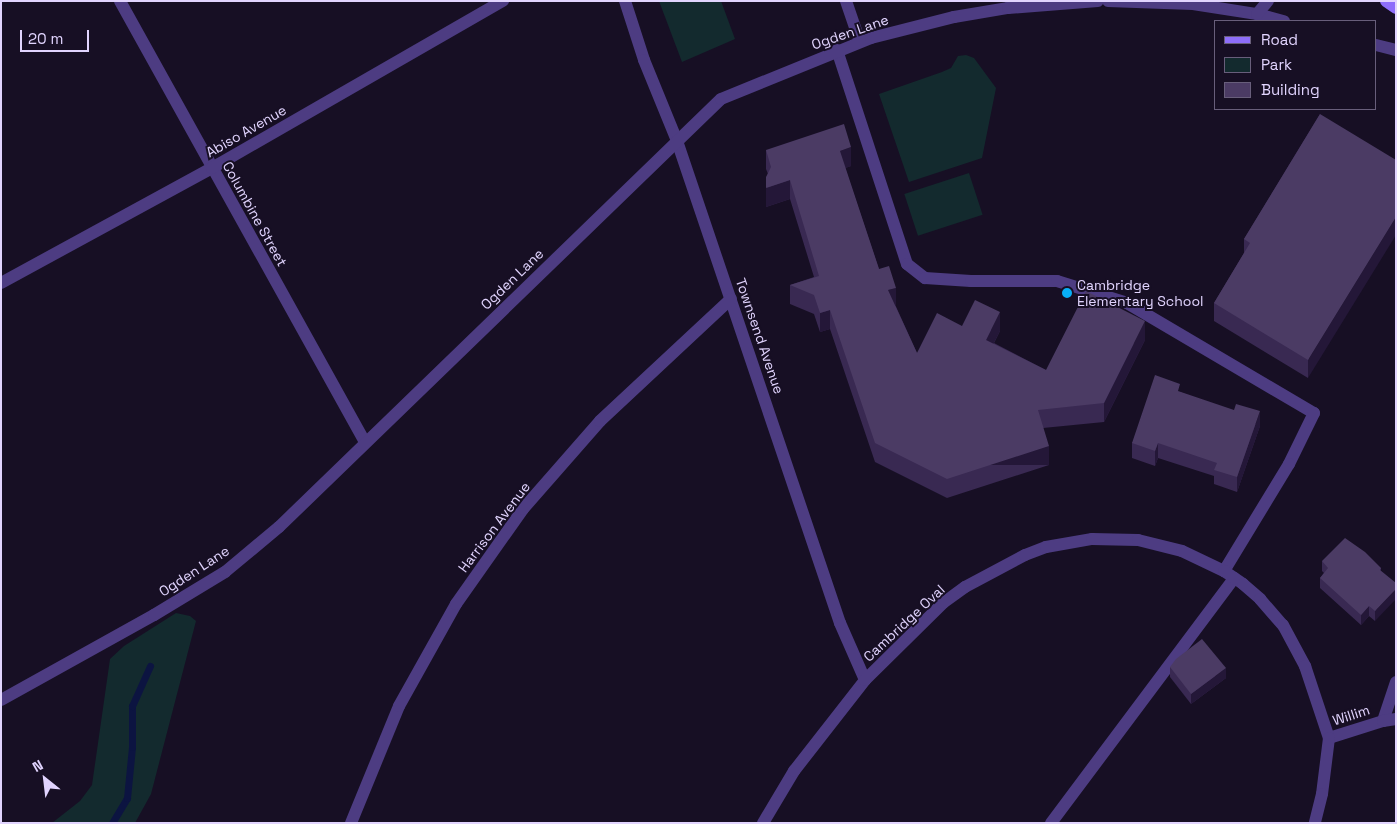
<!DOCTYPE html>
<html>
<head>
<meta charset="utf-8">
<style>
  body { margin:0 }
  #map { position:relative; width:1397px; height:824px; overflow:hidden; background:#170f24; font-family:"Space Grotesk",sans-serif }
  div>[style] { position:absolute }
  .green>* { inset:0; background:#132a2e; transform-origin:0 0 }
  .stream>* { height:7px; margin:-3.5px; padding:0 3.5px; transform-origin:3.5px; border-radius:3.5px; background:#0c1441 }
  .service>* { height:12px; margin:-6px; padding:0 6px; transform-origin:6px; border-radius:6px; background:#4d3c82 }
  .minor>* { height:12px; margin:-6px; padding:0 6px; transform-origin:6px; border-radius:6px; background:#4d3c82 }
  .secondary>* { height:12px; margin:-6px; padding:0 6px; transform-origin:6px; border-radius:6px; background:#8e6efa }
  .wall>* { inset:0; background:#392952 }
  .shaded-wall>* { inset:0; background:#241738; transform-origin:0 0 }
  .building>* { inset:0; background:#4b3b64 }
  .dots>* { width:14px; height:14px; translate:-50% -50%; box-sizing:border-box; border:2px solid #170f24; border-radius:50% }
  span { translate:-50% -50%; white-space:nowrap; text-align:center; line-height:1.15; -webkit-text-stroke:4px #170f24; paint-order:stroke }
  .street-label { font-size:14px; color:#e1d4fe }
  .poi-label { font-size:14px; color:#e1d4fe }
  .left { translate:0 -50%; text-align:left }
  .frame { position:absolute; inset:0; border:2px solid #e1d4fe; pointer-events:none }
  .legend { position:absolute; left:1214px; top:20px; width:162px; height:90px; box-sizing:border-box; background:#170f24; border:1px solid #685e7b; margin:0; padding:6px 9px; list-style:none; font-size:15px; color:#e1d4fe }
  .legend li { display:flex; align-items:center; gap:10px; height:25px }
  .legend b { width:25px; border:1px solid #685e7b }
  .north { position:absolute; left:20px; top:754px; width:50px; height:50px; -webkit-text-stroke:4px #170f24; paint-order:stroke; rotate:331deg; font-size:14px; font-weight:700; line-height:20px; text-align:center; color:#e1d4fe }
  .north::after { content:''; display:block; margin:auto; width:18px; height:22px; background:#e1d4fe; clip-path:polygon(50% 0,100% 100%,50% 72%,0 100%) }
  .scale { position:absolute; left:20px; top:30px; width:69px; height:22px; box-sizing:border-box; border:2px solid #e1d4fe; border-top:0; padding-left:6px; font-size:15px; line-height:18px; white-space:nowrap; color:#e1d4fe; -webkit-text-stroke:4px #170f24; paint-order:stroke }
</style>
</head>
<body>
<div id="map">
  <div class="green">
    <i style="clip-path:polygon(659px 1px,721px 1px,735px 39px,682px 62px)"></i>
    <i style="clip-path:polygon(966px 55px,974px 58px,996px 88px,982px 158px,909px 182px,879px 94px,942px 72px,951px 68px,958px 56px)"></i>
    <i style="left:969px;top:173px;width:44px;height:68px;rotate:72deg"></i>
    <i style="clip-path:polygon(176px 613px,190px 616px,196px 621px,151px 794px,135px 823px,52px 823px,80px 801px,92px 785px,110px 659px,124px 646px)"></i>
  </div>
  <div class="stream">
    <i style="left:112px;top:823px;width:29px;rotate:-59deg"></i>
    <i style="left:127px;top:798px;width:51px;rotate:-84.4deg"></i>
    <i style="left:132px;top:747px;width:41px;rotate:-90deg"></i>
    <i style="left:132px;top:706px;width:44px;rotate:-65.8deg"></i>
  </div>
  <div class="service">
    <i style="left:846px;top:1px;width:43px;rotate:71.1deg"></i>
    <i style="left:837px;top:50px;width:225px;rotate:71.9deg"></i>
    <i style="left:907px;top:264px;width:23px;rotate:38deg"></i>
    <i style="left:925px;top:278px;width:46px;rotate:3.7deg"></i>
    <i style="left:971px;top:281px;width:86px"></i>
    <i style="left:1057px;top:281px;width:73px;rotate:17.4deg"></i>
    <i style="left:1127px;top:303px;width:217px;rotate:30.5deg"></i>
    <i style="left:1314px;top:413px;width:57px;rotate:116.1deg"></i>
    <i style="left:1289px;top:464px;width:125px;rotate:121.3deg"></i>
    <i style="left:1051px;top:823px;width:306px;rotate:-53.2deg"></i>
  </div>
  <div class="minor">
    <i style="left:120px;top:1px;width:504px;rotate:60.95deg"></i>
    <i style="left:625px;top:1px;width:62px;rotate:72.1deg"></i>
    <i style="left:644px;top:60px;width:87px;rotate:67.8deg"></i>
    <i style="left:677px;top:141px;width:509px;rotate:71.32deg"></i>
    <i style="left:840px;top:623px;width:62px;rotate:66.3deg"></i>
    <i style="left:1108px;top:1px;width:85px;rotate:2deg"></i>
    <i style="left:1193px;top:4px;width:65px;rotate:8.9deg"></i>
    <i style="left:1257px;top:14px;width:28px;rotate:15deg"></i>
    <i style="left:1257px;top:14px;width:17px;rotate:-50deg"></i>
    <i style="left:1376px;top:45px;width:21px;rotate:14deg"></i>
    <i style="left:1px;top:283px;width:240px;rotate:-28.6deg"></i>
    <i style="left:212px;top:168px;width:336px;rotate:-29.9deg"></i>
    <i style="left:1px;top:700px;width:175px;rotate:-29.1deg"></i>
    <i style="left:154px;top:615px;width:83px;rotate:-31.2deg"></i>
    <i style="left:225px;top:572px;width:70px;rotate:-39.8deg"></i>
    <i style="left:279px;top:527px;width:615px;rotate:-44.08deg"></i>
    <i style="left:721px;top:99px;width:162px;rotate:-22.1deg"></i>
    <i style="left:871px;top:38px;width:86px;rotate:-14.2deg"></i>
    <i style="left:954px;top:17px;width:55px;rotate:-9.5deg"></i>
    <i style="left:1008px;top:8px;width:90px;rotate:-4.4deg"></i>
    <i style="left:1383px;top:721px;width:41px;rotate:-71.6deg"></i>
    <i style="left:1329px;top:738px;width:57px;rotate:-17.5deg"></i>
    <i style="left:1383px;top:721px;width:13px;rotate:-9deg"></i>
    <i style="left:351px;top:823px;width:126px;rotate:-67.7deg"></i>
    <i style="left:399px;top:706px;width:117px;rotate:-60.8deg"></i>
    <i style="left:456px;top:604px;width:116px;rotate:-54.8deg"></i>
    <i style="left:523px;top:509px;width:117px;rotate:-48.8deg"></i>
    <i style="left:600px;top:421px;width:179px;rotate:-43deg"></i>
    <i style="left:763px;top:823px;width:61px;rotate:-59.2deg"></i>
    <i style="left:794px;top:771px;width:115px;rotate:-52deg"></i>
    <i style="left:865px;top:680px;width:110px;rotate:-44.6deg"></i>
    <i style="left:943px;top:603px;width:27px;rotate:-36deg"></i>
    <i style="left:965px;top:587px;width:68px;rotate:-28.1deg"></i>
    <i style="left:1025px;top:555px;width:22px;rotate:-21deg"></i>
    <i style="left:1046px;top:547px;width:47px;rotate:-9.9deg"></i>
    <i style="left:1092px;top:539px;width:46px;rotate:1.2deg"></i>
    <i style="left:1138px;top:540px;width:45px;rotate:14deg"></i>
    <i style="left:1182px;top:551px;width:47px;rotate:25.5deg"></i>
    <i style="left:1224px;top:571px;width:23px;rotate:34deg"></i>
    <i style="left:1243px;top:584px;width:23px;rotate:41deg"></i>
    <i style="left:1260px;top:599px;width:35px;rotate:49deg"></i>
    <i style="left:1283px;top:625px;width:47px;rotate:61.8deg"></i>
    <i style="left:1305px;top:666px;width:76px;rotate:71.6deg"></i>
    <i style="left:1329px;top:738px;width:56px;rotate:97.1deg"></i>
    <i style="left:1322px;top:794px;width:30px;rotate:104deg"></i>
  </div>
  <div class="secondary">
    <i style="left:1386px;top:1px;width:12px;rotate:35deg"></i>
  </div>
  <div class="wall">
    <i style="clip-path:polygon(1320px 114px,1308px 378px,1214px 321px,1214px 303px,1244px 253px,1244px 239px)"></i>
    <i style="clip-path:polygon(766px 150px,851px 166px,845px 168px,879px 269px,917px 353px,962px 326px,1000px 331px,994px 343px,1046px 370px,1145px 340px,1104px 422px,1043px 428px,1049px 465px,947px 498px,875px 462px,830px 329px,820px 332px,814px 314px,790px 304px,790px 285px,814px 277px,790px 199px,766px 207px,768px 174px,766px 169px)"></i>
    <i style="clip-path:polygon(1180px 392px,1260px 426px,1237px 492px,1214px 484px,1214px 476px,1158px 458px,1155px 466px,1132px 458px,1132px 443px)"></i>
    <i style="clip-path:polygon(1322px 561px,1381px 568px,1375px 621px,1369px 616px,1361px 625px,1320px 588px,1320px 578px,1324px 573px,1322px 571px)"></i>
    <i style="clip-path:polygon(1170px 667px,1226px 678px,1191px 704px,1170px 677px)"></i>
  </div>
  <div class="shaded-wall">
    <i style="clip-path:polygon(851px 147px,851px 166px,840px 170px,840px 151px)"></i>
    <i style="clip-path:polygon(790px 180px,790px 199px,766px 207px,766px 188px)"></i>
    <i style="clip-path:polygon(1396px 217px,1396px 235px,1308px 378px,1308px 360px)"></i>
    <i style="clip-path:polygon(896px 288px,896px 306px,888px 309px,888px 290px)"></i>
    <i style="clip-path:polygon(830px 310px,830px 329px,820px 332px,820px 313px)"></i>
    <i style="clip-path:polygon(1000px 312px,1000px 331px,986px 358px,986px 340px)"></i>
    <i style="clip-path:polygon(1145px 321px,1145px 340px,1104px 422px,1104px 403px)"></i>
    <i style="clip-path:polygon(1260px 411px,1260px 426px,1237px 492px,1237px 477px)"></i>
    <i style="clip-path:polygon(1158px 443px,1158px 458px,1155px 466px,1155px 451px)"></i>
    <i style="left:1049px;top:446px;width:19px;height:107px;rotate:90deg"></i>
    <i style="clip-path:polygon(1396px 589px,1396px 599px,1375px 621px,1375px 611px)"></i>
    <i style="clip-path:polygon(1369px 606px,1369px 616px,1361px 625px,1361px 615px)"></i>
    <i style="clip-path:polygon(1226px 668px,1226px 678px,1191px 704px,1191px 694px)"></i>
  </div>
  <div class="building">
    <i style="clip-path:polygon(1320px 114px,1396px 160px,1396px 217px,1308px 360px,1214px 303px,1250px 243px,1244px 239px)"></i>
    <i style="clip-path:polygon(844px 124px,851px 147px,840px 151px,879px 269px,889px 266px,896px 288px,888px 290px,917px 353px,937px 313px,962px 326px,975px 300px,1000px 312px,986px 340px,1046px 370px,1086px 291px,1145px 321px,1104px 403px,1038px 410px,1049px 446px,947px 479px,875px 443px,830px 310px,820px 313px,814px 295px,790px 285px,819px 276px,790px 180px,766px 188px,766px 177px,771px 167px,766px 150px)"></i>
    <i style="clip-path:polygon(1155px 375px,1180px 384px,1178px 391px,1234px 410px,1236px 404px,1260px 411px,1237px 477px,1214px 470px,1217px 463px,1158px 443px,1155px 451px,1132px 443px)"></i>
    <i style="clip-path:polygon(1345px 538px,1365px 552px,1381px 568px,1380px 570px,1396px 583px,1396px 589px,1375px 611px,1369px 606px,1361px 615px,1320px 578px,1328px 568px,1322px 561px)"></i>
    <i style="clip-path:polygon(1202px 639px,1226px 668px,1191px 694px,1170px 667px,1176px 659px)"></i>
  </div>
  <div class="dots">
    <i style="left:1067px;top:293px;background:#08aff6"></i>
  </div>
  <div class="street-label">
    <span style="left:850px;top:32px;rotate:-19deg">Ogden Lane</span>
    <span style="left:246px;top:131px;rotate:-30deg">Abiso Avenue</span>
    <span style="left:255px;top:214px;rotate:61deg">Columbine Street</span>
    <span style="left:512px;top:279px;rotate:-44deg">Ogden Lane</span>
    <span style="left:760px;top:336px;rotate:71deg">Townsend Avenue</span>
    <span style="left:494px;top:527px;rotate:-53deg">Harrison Avenue</span>
    <span style="left:194px;top:571px;rotate:-33deg">Ogden Lane</span>
    <span style="left:904px;top:623px;rotate:-43deg">Cambridge Oval</span>
    <span style="left:1351px;top:715px;rotate:-18deg">Willim</span>
  </div>
  <div class="poi-label">
    <span class="left" style="left:1077px;top:293px">Cambridge<br>Elementary School</span>
  </div>
  <div class="frame"></div>
  <ul class="legend">
  <li><b style="height:6px;background:#8e6efa"></b>Road</li>
  <li><b style="height:14px;background:#132a2e"></b>Park</li>
  <li><b style="height:14px;background:#4b3b64"></b>Building</li>
  </ul>
  <div class="north">N</div>
  <div class="scale">20 m</div>
</div>
</body>
</html>
